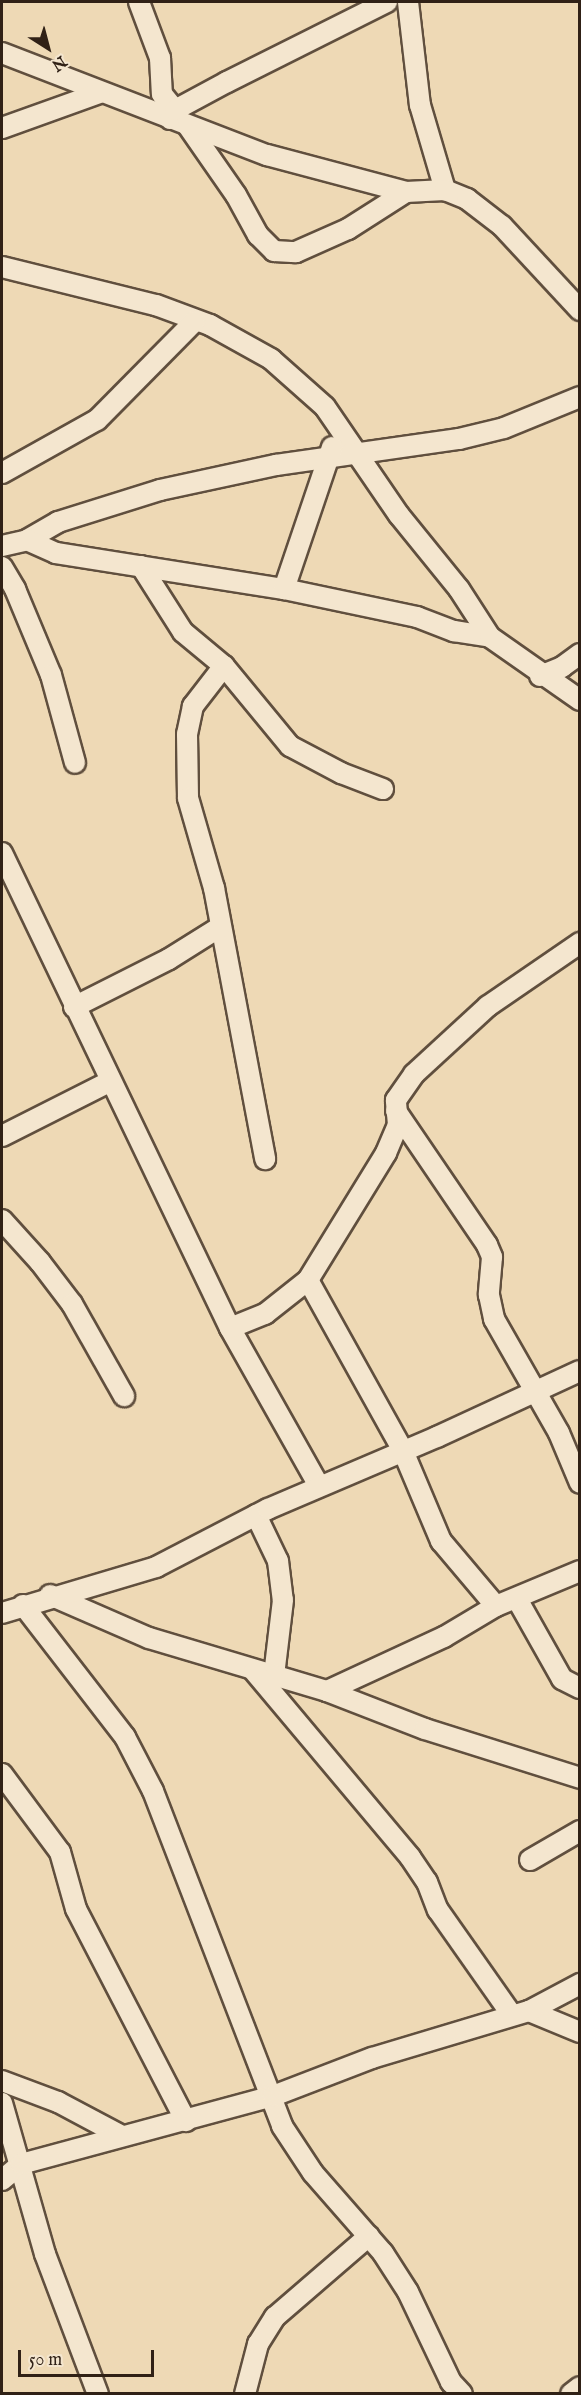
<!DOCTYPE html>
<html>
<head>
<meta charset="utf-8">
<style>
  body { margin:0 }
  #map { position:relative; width:581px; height:2395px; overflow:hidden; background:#eed9b5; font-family:"IM FELL English",serif }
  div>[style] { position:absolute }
  .roads { filter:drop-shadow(2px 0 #604f3e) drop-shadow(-2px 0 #604f3e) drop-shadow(0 2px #604f3e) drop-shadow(0 -2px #604f3e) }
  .street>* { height:20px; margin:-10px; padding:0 10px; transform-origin:10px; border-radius:10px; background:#f4e6cf }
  span { translate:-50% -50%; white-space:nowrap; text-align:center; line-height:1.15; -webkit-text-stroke:6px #f4e6cf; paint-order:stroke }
  .frame { position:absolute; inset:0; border:3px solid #302116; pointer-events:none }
  .north { position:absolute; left:18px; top:18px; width:60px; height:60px; -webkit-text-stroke:4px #f4e6cf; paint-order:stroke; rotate:144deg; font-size:16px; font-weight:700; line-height:24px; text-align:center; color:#302116 }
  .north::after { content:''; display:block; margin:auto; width:21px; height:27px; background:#302116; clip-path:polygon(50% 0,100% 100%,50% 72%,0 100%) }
  .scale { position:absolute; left:18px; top:2350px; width:136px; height:27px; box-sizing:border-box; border:3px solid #302116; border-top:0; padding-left:8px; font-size:18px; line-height:21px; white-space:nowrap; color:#302116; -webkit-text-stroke:4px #f4e6cf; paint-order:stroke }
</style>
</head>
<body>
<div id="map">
  <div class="roads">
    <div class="street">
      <i style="left:139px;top:2px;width:60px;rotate:69.4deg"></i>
      <i style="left:160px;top:58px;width:36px;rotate:87deg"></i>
      <i style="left:162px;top:94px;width:21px;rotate:51deg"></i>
      <i style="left:408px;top:2px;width:104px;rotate:83.4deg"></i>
      <i style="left:420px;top:105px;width:89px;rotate:73.6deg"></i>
      <i style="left:2px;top:53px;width:284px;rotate:21.1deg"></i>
      <i style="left:267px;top:155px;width:144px;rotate:14.9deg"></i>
      <i style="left:406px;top:192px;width:39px;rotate:-3deg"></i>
      <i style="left:445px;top:190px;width:24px;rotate:22deg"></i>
      <i style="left:467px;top:199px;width:44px;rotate:37.6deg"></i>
      <i style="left:502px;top:226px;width:115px;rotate:47.1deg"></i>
      <i style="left:170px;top:119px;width:10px;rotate:-61deg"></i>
      <i style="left:175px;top:110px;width:59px;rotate:-28.3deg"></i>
      <i style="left:227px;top:82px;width:179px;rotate:-26.6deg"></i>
      <i style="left:188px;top:126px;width:84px;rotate:55.2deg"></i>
      <i style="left:236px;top:195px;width:46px;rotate:61.2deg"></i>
      <i style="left:258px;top:235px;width:23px;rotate:45deg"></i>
      <i style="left:274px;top:251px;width:22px;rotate:3deg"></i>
      <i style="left:296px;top:252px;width:57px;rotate:-23.9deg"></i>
      <i style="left:348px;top:229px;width:69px;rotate:-32.5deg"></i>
      <i style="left:2px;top:128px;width:104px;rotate:-19.7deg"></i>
      <i style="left:2px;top:267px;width:159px;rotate:13.9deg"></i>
      <i style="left:156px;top:305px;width:58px;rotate:20.3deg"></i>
      <i style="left:210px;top:325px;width:70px;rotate:29.1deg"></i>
      <i style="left:271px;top:359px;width:72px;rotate:41.6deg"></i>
      <i style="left:325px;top:407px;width:131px;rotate:55.6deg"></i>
      <i style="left:399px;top:515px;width:95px;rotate:51deg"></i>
      <i style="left:459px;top:589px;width:57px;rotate:57.1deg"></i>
      <i style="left:2px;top:473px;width:109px;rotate:-29.2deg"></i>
      <i style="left:97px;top:420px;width:139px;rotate:-45.3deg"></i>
      <i style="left:27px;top:540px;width:36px;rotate:-30deg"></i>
      <i style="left:58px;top:522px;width:107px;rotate:-17.4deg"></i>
      <i style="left:160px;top:490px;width:119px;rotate:-12.2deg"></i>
      <i style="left:276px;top:465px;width:185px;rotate:-8.1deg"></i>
      <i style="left:459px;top:439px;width:46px;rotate:-13.7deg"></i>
      <i style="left:504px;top:428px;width:82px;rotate:-22.2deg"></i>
      <i style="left:2px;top:546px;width:26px;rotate:-13deg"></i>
      <i style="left:27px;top:540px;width:32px;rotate:24deg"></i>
      <i style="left:56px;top:553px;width:231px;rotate:9deg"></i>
      <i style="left:284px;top:589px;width:136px;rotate:11.9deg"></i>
      <i style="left:417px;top:617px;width:40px;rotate:21deg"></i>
      <i style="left:454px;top:631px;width:36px;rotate:9deg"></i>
      <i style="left:490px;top:637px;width:110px;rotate:35deg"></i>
      <i style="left:141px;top:566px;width:78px;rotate:57.5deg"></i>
      <i style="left:183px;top:632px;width:53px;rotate:39.7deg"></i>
      <i style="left:224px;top:666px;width:104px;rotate:50.5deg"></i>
      <i style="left:290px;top:746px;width:58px;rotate:27.9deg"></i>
      <i style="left:341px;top:773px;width:45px;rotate:20.9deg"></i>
      <i style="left:2px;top:567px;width:26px;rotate:59deg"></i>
      <i style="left:15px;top:589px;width:93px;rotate:67.3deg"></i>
      <i style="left:51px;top:675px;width:91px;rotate:74.7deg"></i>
      <i style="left:284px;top:589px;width:150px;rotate:-71.3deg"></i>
      <i style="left:224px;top:666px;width:51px;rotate:127.8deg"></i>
      <i style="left:193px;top:706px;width:29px;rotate:102deg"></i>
      <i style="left:187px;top:734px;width:64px;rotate:89.1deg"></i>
      <i style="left:188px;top:798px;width:94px;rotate:73.9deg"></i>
      <i style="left:214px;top:888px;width:276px;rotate:79.3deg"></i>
      <i style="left:540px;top:676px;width:24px;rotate:-22deg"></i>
      <i style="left:562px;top:667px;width:22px;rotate:-36deg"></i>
      <i style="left:2px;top:853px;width:527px;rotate:64.36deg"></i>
      <i style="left:230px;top:1328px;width:181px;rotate:60.6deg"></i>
      <i style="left:74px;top:1007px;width:106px;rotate:-26.8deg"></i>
      <i style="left:169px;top:959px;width:60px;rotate:-32.1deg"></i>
      <i style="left:396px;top:1111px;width:162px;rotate:55.8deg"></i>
      <i style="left:487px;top:1245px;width:13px;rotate:67deg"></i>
      <i style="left:492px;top:1257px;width:38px;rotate:95deg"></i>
      <i style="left:489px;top:1295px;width:25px;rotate:78deg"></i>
      <i style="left:494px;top:1319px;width:131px;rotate:60.3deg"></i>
      <i style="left:559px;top:1433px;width:54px;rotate:67.2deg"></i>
      <i style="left:2px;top:1136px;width:122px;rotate:-26.8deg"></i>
      <i style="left:2px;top:1220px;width:57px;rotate:47.9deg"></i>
      <i style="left:40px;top:1262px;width:53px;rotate:52.7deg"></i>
      <i style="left:72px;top:1304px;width:106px;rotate:60.5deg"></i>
      <i style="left:308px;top:1280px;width:196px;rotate:60.9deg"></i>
      <i style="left:403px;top:1451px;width:98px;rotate:67.1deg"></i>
      <i style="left:441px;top:1541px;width:85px;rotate:49.8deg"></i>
      <i style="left:230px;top:1328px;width:38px;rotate:-22deg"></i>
      <i style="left:265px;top:1314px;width:55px;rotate:-38.3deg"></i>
      <i style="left:308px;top:1280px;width:149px;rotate:-58.4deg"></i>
      <i style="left:386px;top:1153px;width:30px;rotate:-67deg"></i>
      <i style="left:398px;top:1125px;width:25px;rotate:-95deg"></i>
      <i style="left:396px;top:1100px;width:32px;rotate:-55deg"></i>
      <i style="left:414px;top:1074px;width:100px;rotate:-42.6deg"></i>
      <i style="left:488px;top:1006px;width:112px;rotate:-34.4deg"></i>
      <i style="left:256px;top:1515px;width:51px;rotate:64.4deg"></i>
      <i style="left:278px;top:1561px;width:39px;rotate:83deg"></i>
      <i style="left:283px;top:1600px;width:77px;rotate:96.8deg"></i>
      <i style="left:50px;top:1595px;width:108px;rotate:23.5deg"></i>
      <i style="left:149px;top:1638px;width:186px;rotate:16.6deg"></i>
      <i style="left:327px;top:1691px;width:105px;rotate:21.2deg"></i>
      <i style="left:425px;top:1729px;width:163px;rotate:17.5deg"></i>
      <i style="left:517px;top:1599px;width:92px;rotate:60.6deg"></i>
      <i style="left:562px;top:1679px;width:20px;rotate:27deg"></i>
      <i style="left:23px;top:1605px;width:167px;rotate:52.3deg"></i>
      <i style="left:125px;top:1737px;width:61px;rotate:62.6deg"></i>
      <i style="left:153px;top:1791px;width:359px;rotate:68.9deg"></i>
      <i style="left:282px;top:2126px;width:56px;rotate:56.6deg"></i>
      <i style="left:313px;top:2173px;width:106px;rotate:48.8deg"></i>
      <i style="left:383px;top:2253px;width:46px;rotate:57.3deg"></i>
      <i style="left:408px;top:2292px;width:100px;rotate:64.5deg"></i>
      <i style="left:451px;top:2382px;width:16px;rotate:47deg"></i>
      <i style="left:2px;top:1613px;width:161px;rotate:-16.6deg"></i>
      <i style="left:156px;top:1567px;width:126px;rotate:-27.4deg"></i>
      <i style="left:268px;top:1509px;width:184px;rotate:-23.1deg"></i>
      <i style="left:437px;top:1437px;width:157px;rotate:-24.8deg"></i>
      <i style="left:254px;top:1671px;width:243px;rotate:50deg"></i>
      <i style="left:410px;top:1857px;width:30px;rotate:56deg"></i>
      <i style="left:427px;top:1882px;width:30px;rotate:69deg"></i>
      <i style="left:438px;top:1910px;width:127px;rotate:54.9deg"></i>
      <i style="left:327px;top:1691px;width:129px;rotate:-24.8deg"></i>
      <i style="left:444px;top:1637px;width:61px;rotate:-30.8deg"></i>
      <i style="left:496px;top:1606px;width:91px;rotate:-22.6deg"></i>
      <i style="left:2px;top:1774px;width:97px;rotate:53.4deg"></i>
      <i style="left:60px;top:1852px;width:59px;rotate:74.3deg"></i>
      <i style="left:76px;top:1909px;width:239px;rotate:62.6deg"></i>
      <i style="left:530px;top:1860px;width:58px;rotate:-30.1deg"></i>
      <i style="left:529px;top:2011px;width:55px;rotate:22.4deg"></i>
      <i style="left:2px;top:2081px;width:60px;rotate:20.6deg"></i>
      <i style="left:58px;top:2102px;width:70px;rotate:28deg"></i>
      <i style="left:2px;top:2103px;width:157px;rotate:74.1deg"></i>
      <i style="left:45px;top:2254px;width:150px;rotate:69.3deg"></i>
      <i style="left:2px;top:2180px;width:25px;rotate:-40deg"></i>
      <i style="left:21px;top:2164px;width:261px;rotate:-15.1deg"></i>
      <i style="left:273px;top:2096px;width:106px;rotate:-21deg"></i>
      <i style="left:372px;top:2058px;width:164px;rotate:-16.7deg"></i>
      <i style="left:529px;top:2011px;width:58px;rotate:-27.9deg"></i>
      <i style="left:245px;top:2394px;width:52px;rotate:-75.4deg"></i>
      <i style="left:258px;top:2344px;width:32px;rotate:-58deg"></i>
      <i style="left:275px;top:2317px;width:124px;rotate:-40.8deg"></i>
      <i style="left:571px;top:2394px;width:11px;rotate:-38deg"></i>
    </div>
  </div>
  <div class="frame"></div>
  <div class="north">N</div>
  <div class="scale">50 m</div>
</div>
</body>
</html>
